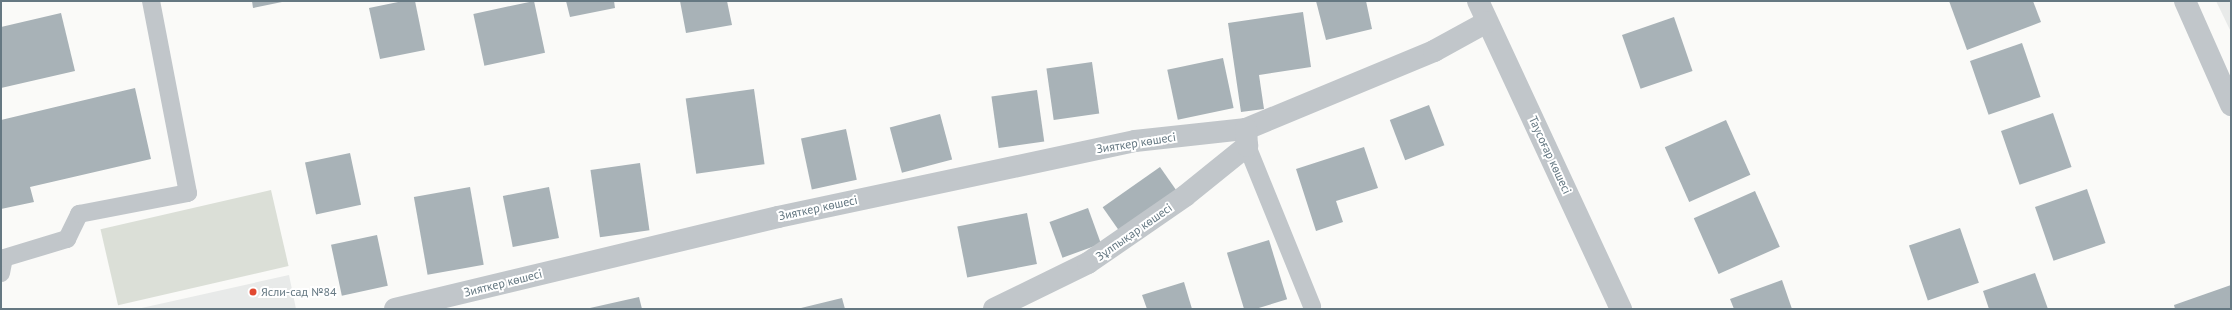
<!DOCTYPE html>
<html>
<head>
<meta charset="utf-8">
<style>
  body { margin:0 }
  #map { position:relative; width:2232px; height:310px; overflow:hidden; background:#fafaf8; font-family:"PT Sans",sans-serif }
  div>[style] { position:absolute }
  .built>* { inset:0; background:#e8eae9 }
  .green>* { inset:0; background:#dbdfd7; transform-origin:0 0 }
  .building>* { inset:0; background:#a8b2b7; transform-origin:0 0 }
  .service>* { height:18px; margin:-9px; padding:0 9px; transform-origin:9px; border-radius:9px; background:#c1c6ca }
  .minor>* { height:22px; margin:-11px; padding:0 11px; transform-origin:11px; border-radius:11px; background:#c1c6ca }
  .dots>* { width:11px; height:11px; translate:-50% -50%; box-sizing:border-box; border:2px solid #fff; border-radius:50% }
  span { translate:-50% -50%; white-space:nowrap; text-align:center; line-height:1.15; -webkit-text-stroke:4px #fff; paint-order:stroke }
  .street-label { font-size:12px; color:#657882 }
  .poi-label { font-size:12px; color:#657882 }
  .left { translate:0 -50%; text-align:left }
  .frame { position:absolute; inset:0; border:2px solid #657882; pointer-events:none }
</style>
</head>
<body>
<div id="map">
  <div class="built">
    <i style="clip-path:polygon(2216px 1px,2231px 1px,2231px 32px)"></i>
    <i style="clip-path:polygon(289px 275px,296px 309px,137px 309px)"></i>
  </div>
  <div class="green">
    <i style="left:271px;top:190px;width:78px;height:175px;rotate:77deg"></i>
  </div>
  <div class="building">
    <i style="clip-path:polygon(252px 1px,282px 1px,282px 2px,253px 8px)"></i>
    <i style="clip-path:polygon(403px 1px,415px 1px,425px 50px,380px 59px,369px 8px)"></i>
    <i style="left:534px;top:1px;width:53px;height:62px;rotate:78deg"></i>
    <i style="clip-path:polygon(566px 1px,614px 1px,615px 8px,570px 17px)"></i>
    <i style="clip-path:polygon(680px 1px,727px 1px,732px 25px,686px 33px)"></i>
    <i style="clip-path:polygon(1316px 1px,1366px 1px,1372px 29px,1326px 40px)"></i>
    <i style="clip-path:polygon(1949px 1px,2033px 1px,2041px 22px,1967px 50px)"></i>
    <i style="clip-path:polygon(1303px 12px,1311px 67px,1259px 75px,1264px 109px,1241px 112px,1228px 23px)"></i>
    <i style="clip-path:polygon(61px 13px,75px 71px,1px 88px,1px 27px)"></i>
    <i style="left:1674px;top:17px;width:57px;height:55px;rotate:71deg"></i>
    <i style="left:2022px;top:43px;width:57px;height:55px;rotate:71deg"></i>
    <i style="left:1223px;top:58px;width:51px;height:57px;rotate:78deg"></i>
    <i style="left:1092px;top:62px;width:52px;height:46px;rotate:82deg"></i>
    <i style="clip-path:polygon(135px 88px,151px 159px,30px 187px,34px 202px,1px 209px,1px 120px)"></i>
    <i style="left:754px;top:89px;width:76px;height:69px;rotate:82deg"></i>
    <i style="left:1037px;top:90px;width:52px;height:46px;rotate:82deg"></i>
    <i style="left:1429px;top:105px;width:43px;height:42px;rotate:69deg"></i>
    <i style="left:2053px;top:113px;width:57px;height:55px;rotate:71deg"></i>
    <i style="left:940px;top:114px;width:47px;height:52px;rotate:75deg"></i>
    <i style="left:1726px;top:120px;width:60px;height:67px;rotate:66deg"></i>
    <i style="left:846px;top:129px;width:52px;height:46px;rotate:78deg"></i>
    <i style="clip-path:polygon(1364px 147px,1378px 188px,1336px 201px,1343px 222px,1316px 231px,1296px 169px)"></i>
    <i style="left:350px;top:153px;width:53px;height:46px;rotate:78deg"></i>
    <i style="left:640px;top:163px;width:68px;height:50px;rotate:82deg"></i>
    <i style="left:1160px;top:167px;width:29px;height:70px;rotate:55deg"></i>
    <i style="left:470px;top:187px;width:79px;height:57px;rotate:80deg"></i>
    <i style="left:549px;top:187px;width:52px;height:47px;rotate:79deg"></i>
    <i style="left:2087px;top:189px;width:57px;height:55px;rotate:71deg"></i>
    <i style="left:1755px;top:191px;width:61px;height:67px;rotate:66deg"></i>
    <i style="left:1088px;top:208px;width:38px;height:41px;rotate:70deg"></i>
    <i style="left:1027px;top:213px;width:52px;height:71px;rotate:79deg"></i>
    <i style="left:1960px;top:228px;width:58px;height:54px;rotate:71deg"></i>
    <i style="left:377px;top:235px;width:52px;height:47px;rotate:78deg"></i>
    <i style="left:1269px;top:240px;width:62px;height:44px;rotate:73deg"></i>
    <i style="clip-path:polygon(2035px 273px,2048px 309px,1989px 309px,1983px 291px)"></i>
    <i style="clip-path:polygon(1782px 280px,1792px 309px,1734px 309px,1730px 299px)"></i>
    <i style="clip-path:polygon(1184px 282px,1192px 309px,1147px 309px,1142px 295px)"></i>
    <i style="clip-path:polygon(2231px 285px,2231px 309px,2175px 309px,2174px 305px)"></i>
    <i style="clip-path:polygon(639px 297px,642px 309px,590px 309px,590px 308px)"></i>
    <i style="clip-path:polygon(842px 298px,845px 309px,801px 309px,801px 308px)"></i>
  </div>
  <div class="service">
    <i style="left:1247px;top:146px;width:173px;rotate:67.9deg"></i>
    <i style="left:1px;top:273px;width:15px;rotate:-79deg"></i>
    <i style="left:4px;top:258px;width:66px;rotate:-16.8deg"></i>
    <i style="left:67px;top:239px;width:28px;rotate:-64deg"></i>
    <i style="left:79px;top:214px;width:111px;rotate:-10.9deg"></i>
    <i style="left:188px;top:193px;width:196px;rotate:-100.9deg"></i>
  </div>
  <div class="minor">
    <i style="left:1478px;top:1px;width:340px;rotate:65.1deg"></i>
    <i style="left:2185px;top:1px;width:114px;rotate:66.1deg"></i>
    <i style="left:395px;top:309px;width:394px;rotate:-13.5deg"></i>
    <i style="left:778px;top:217px;width:365px;rotate:-12deg"></i>
    <i style="left:1135px;top:141px;width:112px;rotate:-6.2deg"></i>
    <i style="left:1246px;top:129px;width:204px;rotate:-22.5deg"></i>
    <i style="left:1434px;top:51px;width:60px;rotate:-28.7deg"></i>
    <i style="left:994px;top:309px;width:105px;rotate:-26.1deg"></i>
    <i style="left:1088px;top:263px;width:118px;rotate:-34.6deg"></i>
    <i style="left:1185px;top:196px;width:80px;rotate:-38.9deg"></i>
    <i style="left:1247px;top:146px;width:17px;rotate:-93deg"></i>
  </div>
  <div class="dots">
    <i style="left:253px;top:292px;background:#e14931"></i>
  </div>
  <div class="street-label">
    <span style="left:1136px;top:143px;rotate:-9deg">Зияткер көшесі</span>
    <span style="left:1550px;top:155px;rotate:65deg">Тауcоғар көшесі</span>
    <span style="left:818px;top:208px;rotate:-12deg">Зияткер көшесі</span>
    <span style="left:1134px;top:232px;rotate:-35deg">Зұлпықар көшесі</span>
    <span style="left:503px;top:283px;rotate:-14deg">Зияткер көшесі</span>
  </div>
  <div class="poi-label">
    <span class="left" style="left:261px;top:292px">Ясли-сад №84</span>
  </div>
  <div class="frame"></div>
</div>
</body>
</html>
